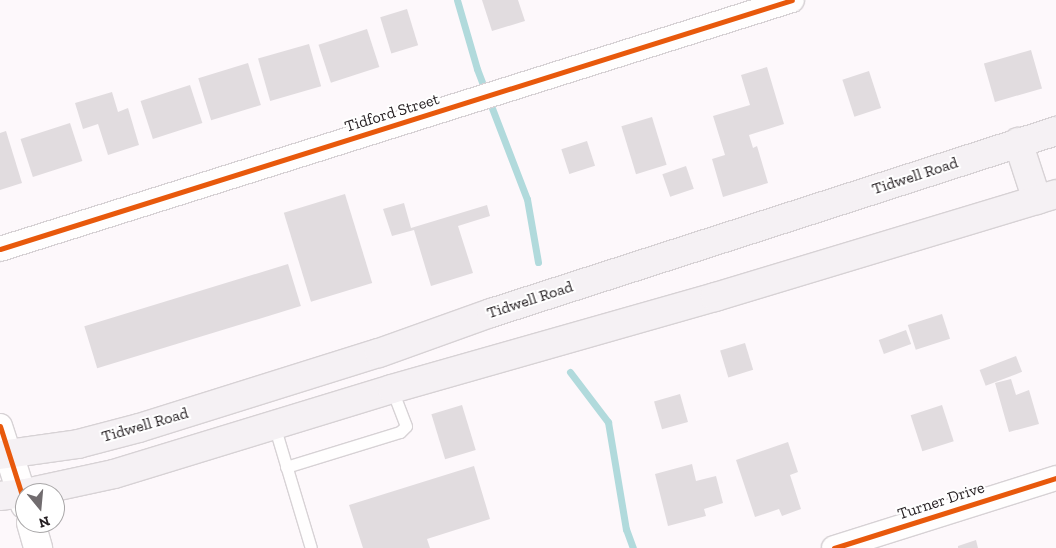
<!DOCTYPE html>
<html>
<head>
<meta charset="utf-8">
<style>
  body { margin:0 }
  #map { position:relative; width:1056px; height:548px; overflow:hidden; background:#fdf8fb; font-family:"Zilla Slab",serif }
  div>[style] { position:absolute }
  .stream>* { height:7px; margin:-3.5px; padding:0 3.5px; transform-origin:3.5px; border-radius:3.5px; background:#b1dadc }
  .building>* { inset:0; background:#e1dcdf; transform-origin:0 0 }
  .roads { filter:drop-shadow(1px 0 #d7d2d5) drop-shadow(-1px 0 #d7d2d5) drop-shadow(0 1px #d7d2d5) drop-shadow(0 -1px #d7d2d5) }
  .service>* { height:11px; margin:-5.5px; padding:0 5.5px; transform-origin:5.5px; border-radius:5.5px; background:#fffefe }
  .minor>* { height:24px; margin:-12px; padding:0 12px; transform-origin:12px; border-radius:12px; background:#fffefe }
  .tertiary>* { height:28px; margin:-14px; padding:0 14px; transform-origin:14px; border-radius:14px; background:#fffefe }
  .secondary>* { height:28px; margin:-14px; padding:0 14px; transform-origin:14px; border-radius:14px; background:#f5f1f4 }
  .cycleway>* { height:5px; margin:-2.5px; padding:0 2.5px; transform-origin:2.5px; border-radius:2.5px; background:#e8590c }
  span { translate:-50% -50%; white-space:nowrap; text-align:center; line-height:1.15; -webkit-text-stroke:4px #fff; paint-order:stroke }
  .street-label { font-size:16px; color:#262023 }
  .north { position:absolute; left:15px; top:483px; width:50px; height:50px; box-sizing:border-box; background:#fff; border:1px solid #a8a6a7; border-radius:50%; rotate:163deg; font-size:14px; font-weight:700; line-height:20px; text-align:center; color:#262023 }
  .north::after { content:''; display:block; margin:auto; width:18px; height:22px; background:#716c6f; clip-path:polygon(50% 0,100% 100%,50% 72%,0 100%) }
</style>
</head>
<body>
<div id="map">
  <div class="stream">
    <i style="left:457px;top:0;width:72px;rotate:73.8deg"></i>
    <i style="left:477px;top:69px;width:139px;rotate:69deg"></i>
    <i style="left:527px;top:199px;width:64px;rotate:80.1deg"></i>
    <i style="left:570px;top:372px;width:63px;rotate:52.8deg"></i>
    <i style="left:608px;top:422px;width:109px;rotate:80.5deg"></i>
    <i style="left:626px;top:529px;width:20px;rotate:70deg"></i>
  </div>
  <div class="building">
    <i style="clip-path:polygon(482px 0,518px 0,525px 21px,492px 31px)"></i>
    <i style="left:407px;top:9px;width:38px;height:28px;rotate:73deg"></i>
    <i style="left:367px;top:29px;width:40px;height:51px;rotate:72deg"></i>
    <i style="left:309px;top:44px;width:44px;height:53px;rotate:74deg"></i>
    <i style="left:1031px;top:50px;width:40px;height:49px;rotate:74deg"></i>
    <i style="left:248px;top:63px;width:44px;height:52px;rotate:73deg"></i>
    <i style="clip-path:polygon(767px 67px,784px 124px,749px 135px,753px 148px,757px 146px,768px 183px,723px 197px,712px 159px,725px 155px,713px 116px,750px 105px,741px 75px)"></i>
    <i style="left:869px;top:71px;width:39px;height:28px;rotate:72deg"></i>
    <i style="left:190px;top:85px;width:40px;height:52px;rotate:72deg"></i>
    <i style="clip-path:polygon(112px 92px,118px 112px,128px 108px,139px 145px,108px 155px,98px 124px,83px 129px,75px 103px)"></i>
    <i style="left:652px;top:117px;width:50px;height:32px;rotate:73deg"></i>
    <i style="left:70px;top:123px;width:40px;height:52px;rotate:72deg"></i>
    <i style="clip-path:polygon(6px 131px,22px 183px,0 190px,0 133px)"></i>
    <i style="left:587px;top:141px;width:26px;height:27px;rotate:72deg"></i>
    <i style="left:686px;top:166px;width:24px;height:25px;rotate:71deg"></i>
    <i style="left:345px;top:194px;width:93px;height:64px;rotate:73deg"></i>
    <i style="clip-path:polygon(404px 203px,411px 228px,487px 205px,490px 216px,458px 226px,473px 273px,431px 286px,414px 230px,392px 236px,383px 209px)"></i>
    <i style="left:288px;top:264px;width:44px;height:213px;rotate:73deg"></i>
    <i style="left:942px;top:314px;width:26px;height:36px;rotate:72deg"></i>
    <i style="left:906px;top:330px;width:15px;height:29px;rotate:70deg"></i>
    <i style="left:745px;top:343px;width:28px;height:26px;rotate:73deg"></i>
    <i style="left:1016px;top:356px;width:17px;height:39px;rotate:69deg"></i>
    <i style="clip-path:polygon(1011px 379px,1016px 395px,1029px 390px,1039px 424px,1009px 432px,995px 383px)"></i>
    <i style="left:680px;top:394px;width:29px;height:27px;rotate:74deg"></i>
    <i style="left:462px;top:405px;width:47px;height:32px;rotate:73deg"></i>
    <i style="left:942px;top:405px;width:38px;height:33px;rotate:72deg"></i>
    <i style="clip-path:polygon(788px 442px,798px 472px,790px 475px,801px 509px,782px 516px,779px 509px,755px 517px,736px 460px)"></i>
    <i style="clip-path:polygon(692px 464px,696px 481px,716px 476px,723px 503px,704px 509px,706px 516px,668px 526px,655px 474px)"></i>
    <i style="clip-path:polygon(474px 466px,490px 519px,427px 539px,430px 548px,363px 548px,349px 505px)"></i>
    <i style="clip-path:polygon(976px 540px,978px 548px,958px 548px,958px 546px)"></i>
  </div>
  <div class="roads">
    <div class="service">
      <i style="left:274px;top:425px;width:128px;rotate:73.3deg"></i>
      <i style="left:286px;top:467px;width:119px;rotate:-17.1deg"></i>
      <i style="left:400px;top:432px;width:8px;rotate:-45deg"></i>
      <i style="left:406px;top:426px;width:40px;rotate:-111deg"></i>
    </div>
    <div class="minor">
      <i style="left:0;top:249px;width:830px;rotate:-17.45deg"></i>
      <i style="left:0;top:426px;width:29px;rotate:72deg"></i>
      <i style="left:834px;top:548px;width:233px;rotate:-17.5deg"></i>
    </div>
    <div class="tertiary">
      <i style="left:9px;top:454px;width:53px;rotate:72.6deg"></i>
      <i style="left:31px;top:523px;width:26px;rotate:74deg"></i>
    </div>
    <div class="secondary">
      <i style="left:1018px;top:142px;width:61px;rotate:71.9deg"></i>
      <i style="left:0;top:455px;width:79px;rotate:-8deg"></i>
      <i style="left:78px;top:444px;width:63px;rotate:-14.7deg"></i>
      <i style="left:139px;top:428px;width:251px;rotate:-17.4deg"></i>
      <i style="left:379px;top:353px;width:119px;rotate:-19.7deg"></i>
      <i style="left:491px;top:313px;width:594px;rotate:-17.85deg"></i>
      <i style="left:26px;top:493px;width:90px;rotate:-12.2deg"></i>
      <i style="left:114px;top:474px;width:291px;rotate:-17deg"></i>
      <i style="left:392px;top:389px;width:336px;rotate:-15.9deg"></i>
      <i style="left:715px;top:297px;width:356px;rotate:-16.8deg"></i>
      <i style="left:0;top:496px;width:25px;rotate:-7deg"></i>
    </div>
  </div>
  <div class="cycleway">
    <i style="left:0;top:249px;width:830px;rotate:-17.45deg"></i>
    <i style="left:0;top:426px;width:83px;rotate:72.4deg"></i>
    <i style="left:834px;top:548px;width:233px;rotate:-17.5deg"></i>
  </div>
  <div class="street-label">
    <span style="left:392px;top:113px;rotate:-17deg">Tidford Street</span>
    <span style="left:915px;top:176px;rotate:-18deg">Tidwell Road</span>
    <span style="left:530px;top:300px;rotate:-18deg">Tidwell Road</span>
    <span style="left:145px;top:425px;rotate:-16deg">Tidwell Road</span>
    <span style="left:941px;top:501px;rotate:-18deg">Turner Drive</span>
  </div>
  <div class="north">N</div>
</div>
</body>
</html>
